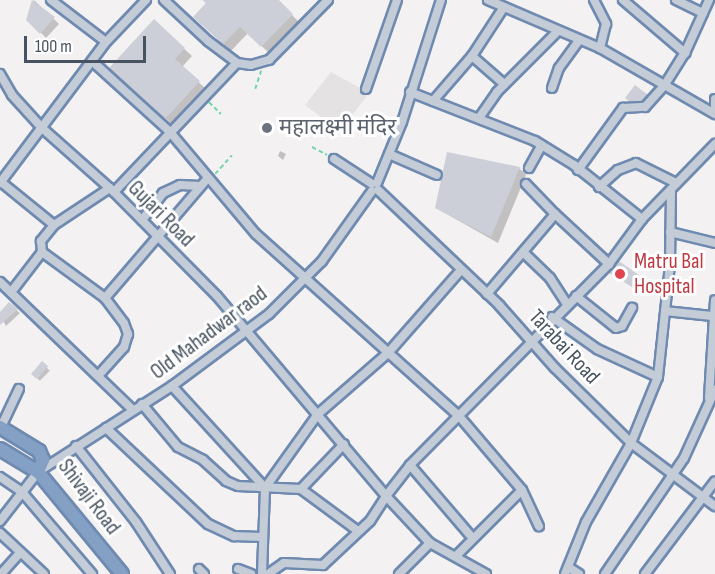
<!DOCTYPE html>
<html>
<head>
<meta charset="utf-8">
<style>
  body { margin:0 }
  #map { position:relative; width:715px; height:574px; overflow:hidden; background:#f3f1f1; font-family:"Sofia Sans Condensed","Noto Sans Devanagari",sans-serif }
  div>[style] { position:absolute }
  .education>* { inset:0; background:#e4e2e3 }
  .shadow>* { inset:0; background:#0003; transform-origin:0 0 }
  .building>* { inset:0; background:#cccfd7; transform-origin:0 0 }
  .path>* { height:1.5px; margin-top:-0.75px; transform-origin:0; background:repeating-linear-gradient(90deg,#70d6a9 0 4.5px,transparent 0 7.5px) }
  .roads { filter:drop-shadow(2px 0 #6f8ab0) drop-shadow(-2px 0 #6f8ab0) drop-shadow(0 2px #6f8ab0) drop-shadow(0 -2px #6f8ab0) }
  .minor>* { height:8px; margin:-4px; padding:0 4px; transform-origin:4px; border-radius:4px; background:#c3ccd7 }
  .highway>* { height:12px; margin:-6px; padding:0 6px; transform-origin:6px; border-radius:6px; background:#84a0c4 }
  .dots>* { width:16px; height:16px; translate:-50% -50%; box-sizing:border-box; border:3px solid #fff; border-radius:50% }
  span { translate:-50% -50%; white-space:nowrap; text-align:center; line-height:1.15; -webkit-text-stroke:6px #fff; paint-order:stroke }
  .worship-label { font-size:22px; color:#5b616d }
  .left { translate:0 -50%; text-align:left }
  .street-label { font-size:22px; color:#475360 }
  .health-label { font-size:22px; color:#be3a42 }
  .scale { position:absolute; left:24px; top:36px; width:122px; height:27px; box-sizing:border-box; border:3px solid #475360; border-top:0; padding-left:8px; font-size:18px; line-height:21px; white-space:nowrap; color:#475360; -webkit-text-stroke:4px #fff; paint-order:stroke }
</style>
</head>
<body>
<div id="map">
  <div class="education">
    <i style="clip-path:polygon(331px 72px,369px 93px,340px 131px,305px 105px)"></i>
  </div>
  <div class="shadow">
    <i style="clip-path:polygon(34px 0,59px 24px,46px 38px,28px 19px)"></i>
    <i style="clip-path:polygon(204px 0,277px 0,299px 22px,269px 53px,248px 33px,231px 51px,202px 24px,208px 3px)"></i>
    <i style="clip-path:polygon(154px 21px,192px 56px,182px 67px,206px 89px,173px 125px,118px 75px)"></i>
    <i style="clip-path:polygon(647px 96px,650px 99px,646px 103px,634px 104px,627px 98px)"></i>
    <i style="clip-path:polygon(280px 151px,286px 154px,283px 160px,278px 156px)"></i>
    <i style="clip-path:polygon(519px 168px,526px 175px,498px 243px,436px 208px)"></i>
    <i style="clip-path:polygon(619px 263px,645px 283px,640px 292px,611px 273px)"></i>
    <i style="clip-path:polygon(9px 304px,20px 313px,6px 326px,0 315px)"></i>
    <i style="left:42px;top:363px;width:11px;height:14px;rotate:45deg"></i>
  </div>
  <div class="building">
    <i style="clip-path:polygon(32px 0,55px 17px,40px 34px,26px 20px)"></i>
    <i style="clip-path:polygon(202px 0,279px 0,293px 14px,261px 47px,240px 27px,223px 44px,193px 17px,206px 3px)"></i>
    <i style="clip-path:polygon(154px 19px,185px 48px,175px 59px,200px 81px,165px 119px,109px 68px)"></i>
    <i style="clip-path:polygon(635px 85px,648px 95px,642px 101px,629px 101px,625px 98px)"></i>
    <i style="clip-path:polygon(447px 152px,520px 167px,491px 237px,435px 208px)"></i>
    <i style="clip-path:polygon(619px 261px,640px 276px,634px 288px,609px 273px)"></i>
    <i style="clip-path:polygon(9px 302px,18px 309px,0 325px,0 312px)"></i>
    <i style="left:42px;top:361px;width:8px;height:17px;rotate:40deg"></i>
  </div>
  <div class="path">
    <i style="left:255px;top:89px;width:19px;rotate:-72deg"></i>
    <i style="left:209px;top:102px;width:17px;rotate:45deg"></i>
    <i style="left:312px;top:147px;width:17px;rotate:28deg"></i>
    <i style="left:215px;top:174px;width:25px;rotate:-48deg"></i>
  </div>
  <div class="roads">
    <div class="minor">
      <i style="left:51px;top:0;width:69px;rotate:37.4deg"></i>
      <i style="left:164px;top:0;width:60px;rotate:43deg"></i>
      <i style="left:208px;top:41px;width:36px;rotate:37deg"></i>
      <i style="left:237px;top:63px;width:14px;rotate:8deg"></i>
      <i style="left:251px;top:65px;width:19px;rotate:-16deg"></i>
      <i style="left:269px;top:60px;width:84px;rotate:-45.5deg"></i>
      <i style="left:488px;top:0;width:122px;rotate:23.2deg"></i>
      <i style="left:600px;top:48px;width:133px;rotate:29.9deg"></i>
      <i style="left:594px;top:0;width:27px;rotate:63deg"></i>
      <i style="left:606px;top:24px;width:25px;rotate:104deg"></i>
      <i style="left:623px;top:0;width:82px;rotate:40.5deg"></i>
      <i style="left:676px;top:0;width:30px;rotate:26deg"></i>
      <i style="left:504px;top:7px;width:59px;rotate:123.1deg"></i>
      <i style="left:472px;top:56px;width:43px;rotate:41.2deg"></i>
      <i style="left:92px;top:61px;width:105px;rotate:42.3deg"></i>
      <i style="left:170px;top:132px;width:133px;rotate:49.9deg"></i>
      <i style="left:256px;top:234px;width:273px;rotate:41.9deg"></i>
      <i style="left:459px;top:416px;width:97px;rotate:49.6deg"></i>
      <i style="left:522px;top:490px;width:40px;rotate:65deg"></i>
      <i style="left:0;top:74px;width:24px;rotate:60deg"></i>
      <i style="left:12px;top:95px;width:45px;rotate:47.7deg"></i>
      <i style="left:42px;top:128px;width:96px;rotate:41.6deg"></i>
      <i style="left:114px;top:192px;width:146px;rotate:45.3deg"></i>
      <i style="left:217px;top:296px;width:262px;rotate:49.8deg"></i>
      <i style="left:386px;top:496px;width:39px;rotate:-52deg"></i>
      <i style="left:410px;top:465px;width:283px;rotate:-45.3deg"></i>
      <i style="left:609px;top:264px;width:56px;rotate:-53.7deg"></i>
      <i style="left:642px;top:219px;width:105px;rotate:-45.8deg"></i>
      <i style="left:552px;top:88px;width:21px;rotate:-71deg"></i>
      <i style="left:559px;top:68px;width:34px;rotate:-54deg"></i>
      <i style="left:366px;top:89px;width:94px;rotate:-70.8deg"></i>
      <i style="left:410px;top:92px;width:134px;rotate:21.4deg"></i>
      <i style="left:535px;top:141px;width:46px;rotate:31.6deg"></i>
      <i style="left:574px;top:165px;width:87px;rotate:38.5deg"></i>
      <i style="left:715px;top:99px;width:11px;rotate:90deg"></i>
      <i style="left:433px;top:101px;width:60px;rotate:-49.1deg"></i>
      <i style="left:479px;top:118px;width:32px;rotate:-55deg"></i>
      <i style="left:497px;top:92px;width:86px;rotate:-45deg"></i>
      <i style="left:389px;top:154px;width:52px;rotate:23.6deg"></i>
      <i style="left:334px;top:159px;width:45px;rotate:33.3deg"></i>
      <i style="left:529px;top:168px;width:26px;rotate:-61deg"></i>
      <i style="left:578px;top:170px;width:77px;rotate:-54deg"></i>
      <i style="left:623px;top:108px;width:22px;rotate:-3deg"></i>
      <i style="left:645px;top:107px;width:28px;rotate:-48deg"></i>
      <i style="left:664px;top:86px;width:39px;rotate:-58deg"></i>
      <i style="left:685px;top:53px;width:58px;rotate:-65.6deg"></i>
      <i style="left:1px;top:182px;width:68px;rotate:39.1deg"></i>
      <i style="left:54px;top:225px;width:21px;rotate:129deg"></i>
      <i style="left:41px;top:241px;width:11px;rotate:85deg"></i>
      <i style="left:42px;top:252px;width:78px;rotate:36.1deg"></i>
      <i style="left:105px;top:298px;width:31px;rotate:53deg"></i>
      <i style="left:124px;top:323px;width:12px;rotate:70deg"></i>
      <i style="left:128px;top:334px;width:14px;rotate:107deg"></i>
      <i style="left:124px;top:347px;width:36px;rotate:132deg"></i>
      <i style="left:0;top:183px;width:176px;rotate:-53.1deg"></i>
      <i style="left:106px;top:42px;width:58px;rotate:-46.4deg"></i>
      <i style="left:377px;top:183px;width:66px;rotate:-67.7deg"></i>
      <i style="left:402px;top:122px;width:128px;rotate:-72.3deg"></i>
      <i style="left:526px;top:184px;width:42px;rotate:46deg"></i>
      <i style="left:599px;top:187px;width:25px;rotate:-42deg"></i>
      <i style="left:618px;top:170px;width:19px;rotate:-21deg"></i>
      <i style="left:636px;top:163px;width:45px;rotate:26.6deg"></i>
      <i style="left:378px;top:190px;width:167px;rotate:43.5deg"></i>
      <i style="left:499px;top:305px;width:84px;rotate:48.4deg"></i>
      <i style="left:555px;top:368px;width:107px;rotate:44.6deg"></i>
      <i style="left:631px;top:443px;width:105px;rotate:36.9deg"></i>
      <i style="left:114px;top:192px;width:178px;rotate:-46.4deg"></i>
      <i style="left:142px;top:220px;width:34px;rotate:-52deg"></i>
      <i style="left:163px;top:193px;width:19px;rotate:-25deg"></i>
      <i style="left:180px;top:185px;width:20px;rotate:3deg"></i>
      <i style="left:54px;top:225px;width:67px;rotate:-33.5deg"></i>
      <i style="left:670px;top:232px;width:46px;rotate:13.7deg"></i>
      <i style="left:523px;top:252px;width:37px;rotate:44deg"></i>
      <i style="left:550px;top:278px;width:31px;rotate:57deg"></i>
      <i style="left:0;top:282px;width:185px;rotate:43.9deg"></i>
      <i style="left:12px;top:291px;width:49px;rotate:-52.4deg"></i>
      <i style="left:487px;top:294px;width:105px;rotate:-49.6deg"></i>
      <i style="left:555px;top:214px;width:74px;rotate:42.8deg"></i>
      <i style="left:576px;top:296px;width:51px;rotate:38.7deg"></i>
      <i style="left:616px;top:328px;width:6px;rotate:-18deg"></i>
      <i style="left:622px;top:326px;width:21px;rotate:-61deg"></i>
      <i style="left:105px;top:298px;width:158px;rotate:-49.4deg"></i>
      <i style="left:665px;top:311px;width:47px;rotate:6.1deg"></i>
      <i style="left:552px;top:317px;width:55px;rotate:35.4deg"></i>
      <i style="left:597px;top:349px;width:67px;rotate:24.7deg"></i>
      <i style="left:172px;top:386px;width:138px;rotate:47.6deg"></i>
      <i style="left:265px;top:488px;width:86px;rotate:92deg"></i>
      <i style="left:709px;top:398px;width:98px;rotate:-86.5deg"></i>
      <i style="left:142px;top:404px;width:56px;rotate:50.1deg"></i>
      <i style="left:178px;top:447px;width:28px;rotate:27deg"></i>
      <i style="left:203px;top:460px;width:31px;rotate:42deg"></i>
      <i style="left:226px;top:481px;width:13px;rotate:23deg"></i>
      <i style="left:238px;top:486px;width:63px;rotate:2.7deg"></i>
      <i style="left:301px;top:489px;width:71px;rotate:36.4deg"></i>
      <i style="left:1px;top:427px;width:42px;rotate:-64.7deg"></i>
      <i style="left:106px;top:428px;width:140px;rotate:43.3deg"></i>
      <i style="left:208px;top:524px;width:29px;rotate:25deg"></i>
      <i style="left:234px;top:536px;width:27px;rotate:2deg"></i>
      <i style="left:76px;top:446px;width:97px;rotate:51.7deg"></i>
      <i style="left:136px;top:522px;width:62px;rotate:56.8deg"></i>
      <i style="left:410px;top:465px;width:92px;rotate:49.4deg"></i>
      <i style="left:0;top:477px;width:27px;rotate:34deg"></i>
      <i style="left:22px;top:492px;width:108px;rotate:49.5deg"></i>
      <i style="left:265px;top:488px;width:91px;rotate:-54.4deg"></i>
      <i style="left:318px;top:414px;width:93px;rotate:-41.1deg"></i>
      <i style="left:388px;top:353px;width:111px;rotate:-48.7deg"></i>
      <i style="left:301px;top:489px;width:62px;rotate:-46.3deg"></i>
      <i style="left:0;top:521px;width:62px;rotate:-52.2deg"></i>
      <i style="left:38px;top:472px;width:159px;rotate:-32.7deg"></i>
      <i style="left:172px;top:386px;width:121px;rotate:-36.6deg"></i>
      <i style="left:269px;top:314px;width:75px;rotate:-45deg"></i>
      <i style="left:322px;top:261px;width:86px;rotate:-54.5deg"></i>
      <i style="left:0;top:533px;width:60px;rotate:43deg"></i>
      <i style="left:456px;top:556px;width:93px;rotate:-45deg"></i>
      <i style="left:568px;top:567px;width:13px;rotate:32deg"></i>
      <i style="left:199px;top:569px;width:7px;rotate:45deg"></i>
      <i style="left:238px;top:569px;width:14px;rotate:21deg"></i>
      <i style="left:1px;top:574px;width:28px;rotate:-48deg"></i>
      <i style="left:268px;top:574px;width:19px;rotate:-35deg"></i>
      <i style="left:284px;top:563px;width:39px;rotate:3deg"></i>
      <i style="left:323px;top:565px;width:64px;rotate:-43.1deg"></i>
      <i style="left:370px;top:521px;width:30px;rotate:-57deg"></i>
      <i style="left:386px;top:496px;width:64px;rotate:46.9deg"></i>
      <i style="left:430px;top:543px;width:64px;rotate:29deg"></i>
      <i style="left:399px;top:574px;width:44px;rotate:-45deg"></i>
      <i style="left:565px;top:574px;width:56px;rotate:-68deg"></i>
      <i style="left:586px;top:522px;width:91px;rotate:-60.3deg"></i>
      <i style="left:631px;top:443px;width:71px;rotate:-67.8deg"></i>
      <i style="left:658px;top:377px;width:114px;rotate:-83.9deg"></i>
      <i style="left:670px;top:264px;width:73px;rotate:-89.2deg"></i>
      <i style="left:605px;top:574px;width:140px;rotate:-55.7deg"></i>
      <i style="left:684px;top:458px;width:75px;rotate:-65.5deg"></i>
      <i style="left:645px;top:574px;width:116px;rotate:-53deg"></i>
    </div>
    <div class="highway">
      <i style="left:0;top:427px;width:46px;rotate:31.6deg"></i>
      <i style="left:39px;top:451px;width:10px;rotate:66deg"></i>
      <i style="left:43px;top:460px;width:13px;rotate:113deg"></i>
      <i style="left:0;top:449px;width:44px;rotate:31.2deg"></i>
      <i style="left:38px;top:472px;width:132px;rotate:50.5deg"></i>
    </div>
  </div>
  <div class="dots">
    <i style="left:267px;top:128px;background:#6b7280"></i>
    <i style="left:620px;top:274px;background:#e0444e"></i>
  </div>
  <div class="worship-label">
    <span class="left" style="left:279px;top:128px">महालक्ष्मी मंदिर</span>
  </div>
  <div class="street-label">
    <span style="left:161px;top:214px;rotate:45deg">Gujari Road</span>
    <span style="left:209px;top:333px;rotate:-37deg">Old Mahadwar raod</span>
    <span style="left:564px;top:347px;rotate:47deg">Tarabai Road</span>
    <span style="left:89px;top:497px;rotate:53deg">Shivaji Road</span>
  </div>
  <div class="health-label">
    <span class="left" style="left:634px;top:274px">Matru Bal<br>Hospital</span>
  </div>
  <div class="scale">100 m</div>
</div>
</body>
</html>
